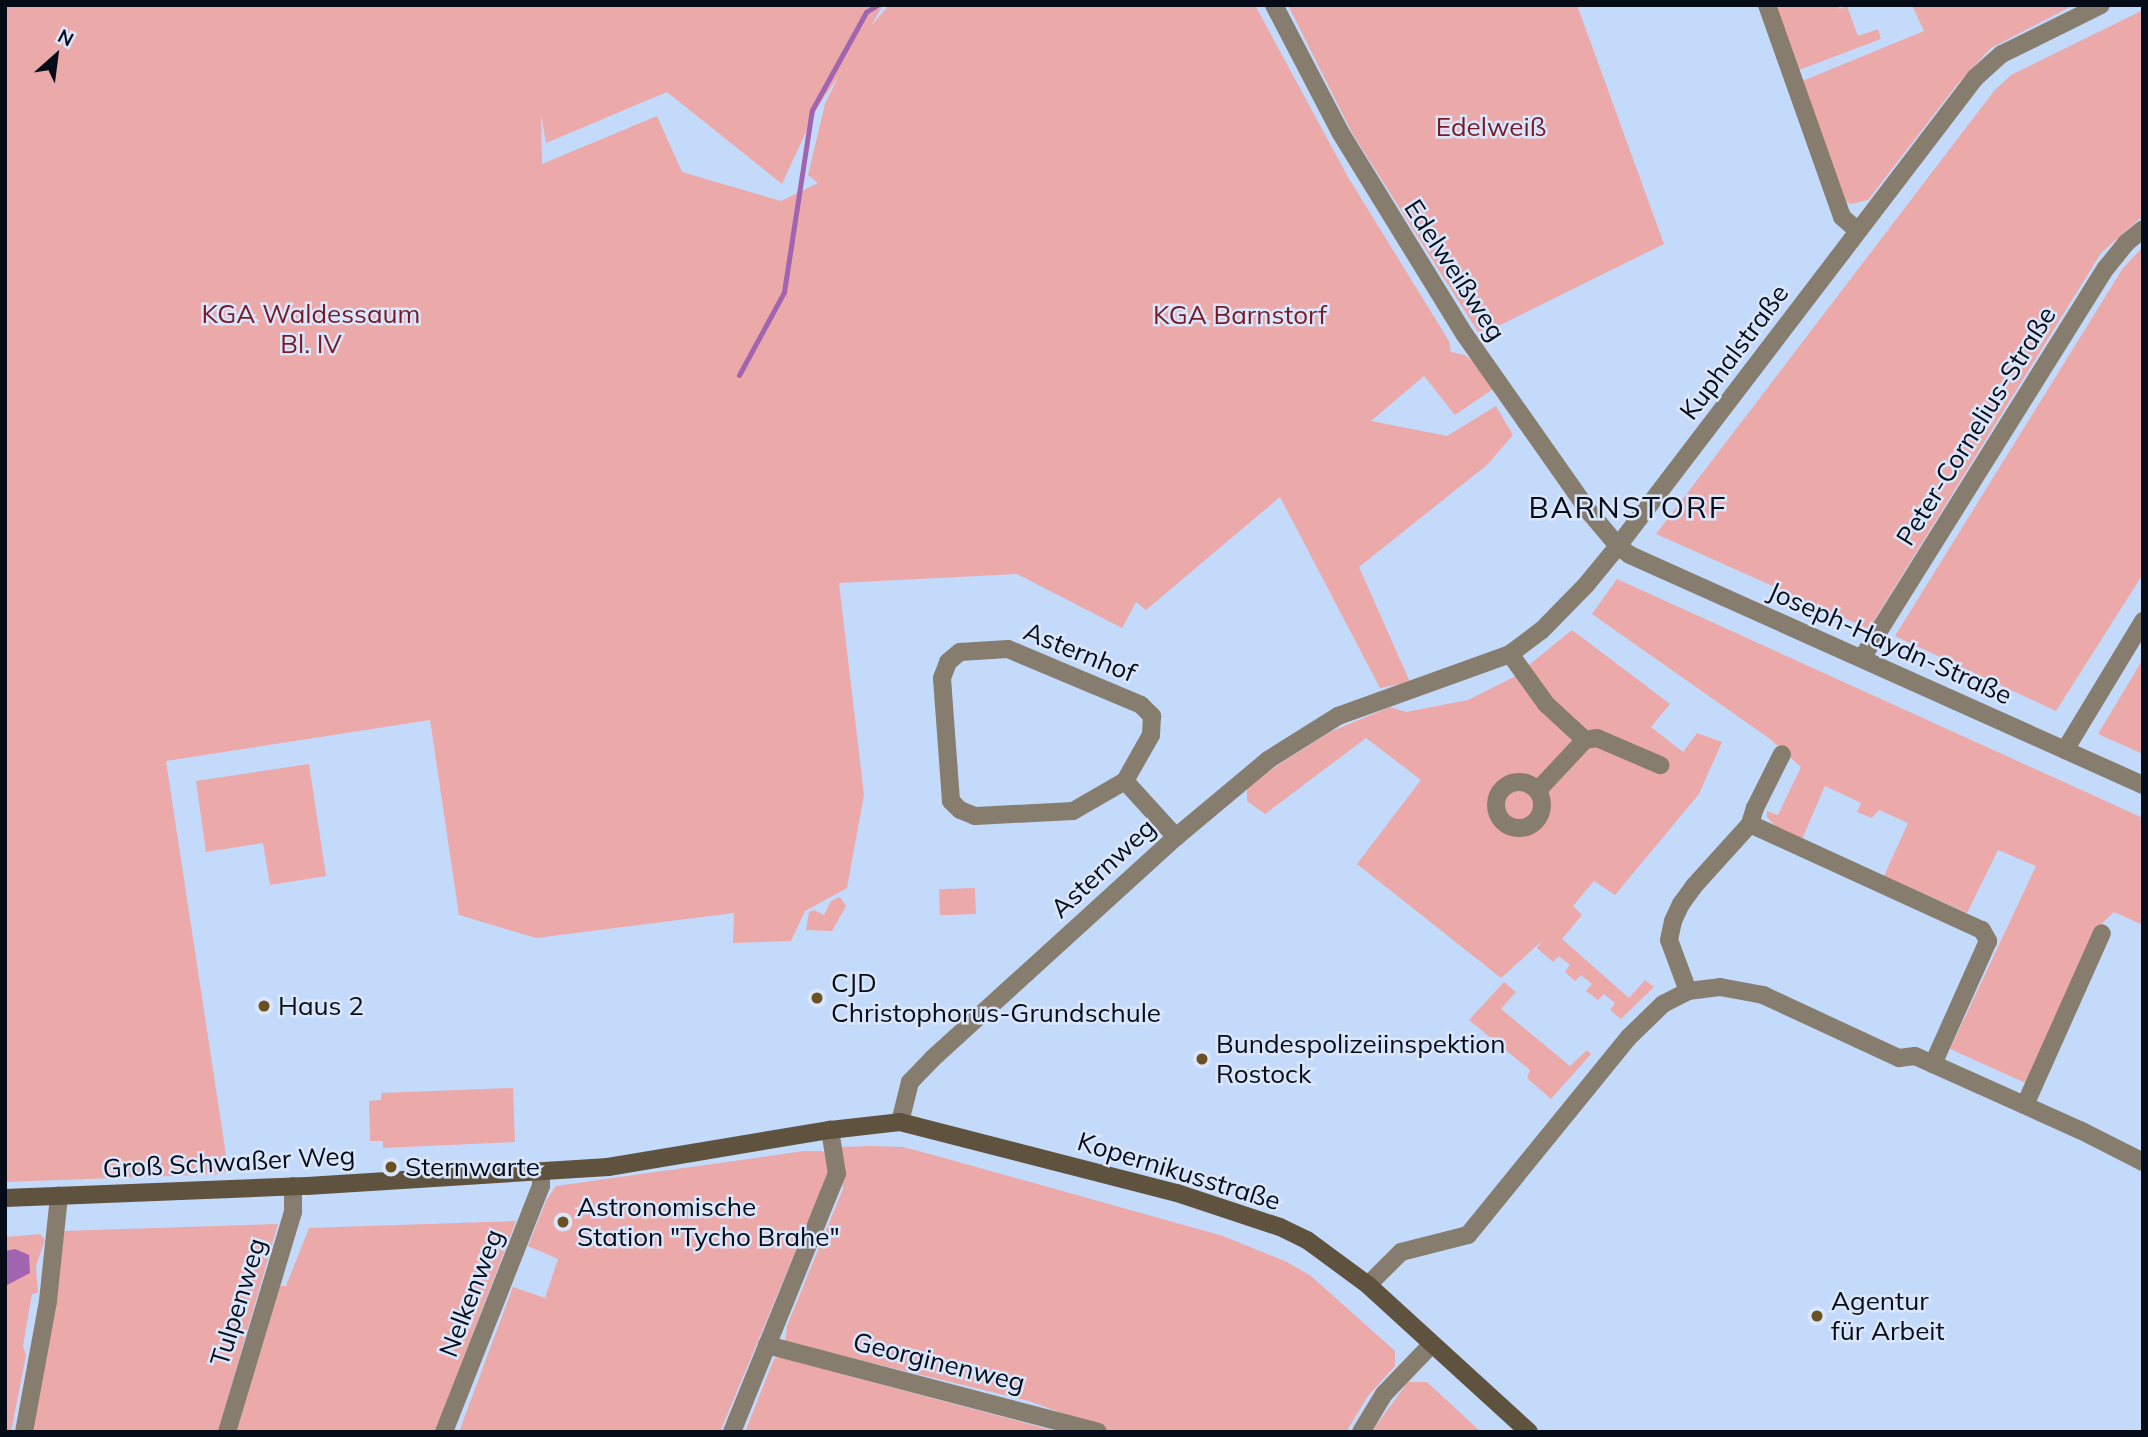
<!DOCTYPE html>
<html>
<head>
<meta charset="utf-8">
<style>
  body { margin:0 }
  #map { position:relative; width:2148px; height:1437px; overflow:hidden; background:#c4dafb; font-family:Mulish,sans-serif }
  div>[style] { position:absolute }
  .green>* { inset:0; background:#eca9a9; transform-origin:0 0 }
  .water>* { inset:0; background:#a164b1 }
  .stream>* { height:5px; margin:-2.5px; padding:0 2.5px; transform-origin:2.5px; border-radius:2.5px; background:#a164b1 }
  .street>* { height:18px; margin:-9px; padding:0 9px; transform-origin:9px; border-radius:9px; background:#867d6f }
  .street>.ring { margin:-9px; padding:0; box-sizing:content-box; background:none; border:18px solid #867d6f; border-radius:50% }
  .secondary>* { height:18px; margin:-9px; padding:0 9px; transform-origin:9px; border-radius:9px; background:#5f523e }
  .dots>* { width:19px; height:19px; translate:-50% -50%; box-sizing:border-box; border:4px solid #d9e6fb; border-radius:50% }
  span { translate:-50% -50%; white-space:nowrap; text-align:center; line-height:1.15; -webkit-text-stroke:5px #d9e6fb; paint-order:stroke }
  .park-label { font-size:26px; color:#781926 }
  .street-label { font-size:26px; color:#060c17 }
  .poi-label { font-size:26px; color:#060c17 }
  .left { translate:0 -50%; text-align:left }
  .quarter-label { font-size:30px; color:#060c17; letter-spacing:2px }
  .frame { position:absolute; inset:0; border:7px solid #060c17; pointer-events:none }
  .north { position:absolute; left:21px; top:21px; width:70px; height:70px; -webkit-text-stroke:5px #d9e6fb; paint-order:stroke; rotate:28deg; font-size:19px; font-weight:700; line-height:28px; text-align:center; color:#060c17 }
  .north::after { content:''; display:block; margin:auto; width:24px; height:32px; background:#060c17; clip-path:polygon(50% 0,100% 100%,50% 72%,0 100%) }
</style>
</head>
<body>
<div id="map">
  <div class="green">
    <i style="clip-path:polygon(evenodd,5px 5px,883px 5px,871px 26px,889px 5px,1255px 5px,1348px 177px,1449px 341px,1451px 352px,1465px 355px,1474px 363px,1493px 389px,1455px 415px,1424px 376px,1371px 421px,1447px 436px,1496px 406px,1513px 435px,1487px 465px,1359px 567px,1410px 682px,1380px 688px,1280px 497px,1146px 610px,1136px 602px,1122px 628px,1017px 574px,839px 583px,864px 795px,847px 888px,805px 911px,791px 941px,733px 943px,734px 913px,536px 938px,459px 915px,430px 720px,166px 761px,228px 1168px,223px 1174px,5px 1182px,5px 5px,839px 75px,825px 104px,808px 175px,818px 183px,781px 201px,682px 172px,657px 116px,542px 164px,541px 114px,546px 143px,667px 92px,782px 184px,817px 108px,839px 75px)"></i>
    <i style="clip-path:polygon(1288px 5px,1577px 5px,1664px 244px,1480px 335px,1352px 133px)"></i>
    <i style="clip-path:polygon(1775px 5px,1838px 5px,1839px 9px,1847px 6px,1858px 36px,1878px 29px,1881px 39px,1799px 70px)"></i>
    <i style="clip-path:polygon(1912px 5px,2074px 5px,1991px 48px,1956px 86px,1868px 200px,1851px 204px,1841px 199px,1800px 82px,1924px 31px)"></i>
    <i style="clip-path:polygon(2143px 10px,2143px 216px,2101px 253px,1869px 629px,1656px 534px,1994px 91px,2011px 75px)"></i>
    <i style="clip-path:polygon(2143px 247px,2143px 574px,2056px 711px,1895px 636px,2123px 268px)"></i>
    <i style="clip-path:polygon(1617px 579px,2143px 818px,2143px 925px,2114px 912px,2093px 932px,2028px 1084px,1950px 1049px,2036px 866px,1998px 850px,1967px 913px,1884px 876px,1908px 823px,1879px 810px,1872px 818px,1857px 812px,1861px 803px,1825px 786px,1802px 839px,1776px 827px,1767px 817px,1767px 811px,1778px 815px,1801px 767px,1770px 739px,1592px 614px)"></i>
    <i style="clip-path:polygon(1572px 630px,1670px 704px,1651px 727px,1683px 752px,1697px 733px,1722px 742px,1699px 794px,1615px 895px,1594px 881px,1573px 906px,1582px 915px,1562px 939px,1629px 998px,1645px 980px,1654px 987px,1621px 1019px,1610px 1010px,1615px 1003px,1604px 994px,1598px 1000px,1586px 991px,1592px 984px,1581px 975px,1575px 981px,1565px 972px,1570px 965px,1559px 956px,1553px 962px,1537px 948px,1543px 940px,1501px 978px,1357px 864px,1421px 780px,1366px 738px,1265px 814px,1247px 801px,1247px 785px,1330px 732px,1390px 707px,1406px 712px,1468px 700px,1514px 677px)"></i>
    <i style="clip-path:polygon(2143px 659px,2143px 754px,2098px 734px)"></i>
    <i style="clip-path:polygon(309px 764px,326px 876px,270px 885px,263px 843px,206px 852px,196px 781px)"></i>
    <i style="left:975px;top:888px;width:26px;height:36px;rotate:88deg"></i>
    <i style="clip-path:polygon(840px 897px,846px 906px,832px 931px,806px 930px,809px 912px,814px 910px,824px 915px,831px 901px)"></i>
    <i style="clip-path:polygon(1504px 982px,1516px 992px,1501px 1009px,1570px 1066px,1587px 1050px,1591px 1054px,1551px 1099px,1527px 1078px,1530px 1070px,1469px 1020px)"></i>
    <i style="clip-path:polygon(513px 1088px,515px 1142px,383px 1148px,383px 1141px,370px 1141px,369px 1101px,381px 1100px,381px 1093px)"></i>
    <i style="clip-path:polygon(871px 1146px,903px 1147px,937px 1156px,1223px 1236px,1287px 1262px,1311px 1276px,1395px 1351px,1395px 1366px,1368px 1396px,1346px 1432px,1112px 1432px,1029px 1401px,785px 1342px,787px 1326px,843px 1189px,841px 1147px)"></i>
    <i style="clip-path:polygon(804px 1151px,822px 1151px,829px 1157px,829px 1171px,720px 1432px,459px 1432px,513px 1287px,545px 1298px,558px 1259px,528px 1246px,547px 1199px,556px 1186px)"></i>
    <i style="clip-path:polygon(516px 1221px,435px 1432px,236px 1432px,280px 1286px,286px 1286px,309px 1228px)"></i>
    <i style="clip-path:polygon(278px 1224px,218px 1432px,30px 1432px,62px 1231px)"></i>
    <i style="clip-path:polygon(40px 1234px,45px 1240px,36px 1266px,38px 1293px,32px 1294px,23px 1346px,26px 1355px,11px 1432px,5px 1432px,5px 1237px)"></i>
    <i style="clip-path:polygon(779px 1357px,827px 1367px,849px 1376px,1059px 1432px,745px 1432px,774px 1359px)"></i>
    <i style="clip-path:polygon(1408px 1382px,1427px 1382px,1481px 1432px,1371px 1432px)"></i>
  </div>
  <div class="water">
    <i style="clip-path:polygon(15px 1249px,29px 1255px,30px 1273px,5px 1286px,5px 1251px)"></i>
  </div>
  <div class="stream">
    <i style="left:739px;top:375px;width:94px;rotate:-61.5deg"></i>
    <i style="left:784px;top:292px;width:184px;rotate:-81.3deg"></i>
    <i style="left:812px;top:110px;width:112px;rotate:-61.1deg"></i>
    <i style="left:866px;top:12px;width:13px;rotate:-32deg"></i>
  </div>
  <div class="street">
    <i style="left:1274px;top:5px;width:143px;rotate:62.5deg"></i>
    <i style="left:1340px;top:132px;width:238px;rotate:58.4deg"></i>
    <i style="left:1465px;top:335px;width:219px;rotate:54.9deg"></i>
    <i style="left:1591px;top:514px;width:42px;rotate:49.8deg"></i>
    <i style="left:1618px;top:546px;width:15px;rotate:37deg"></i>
    <i style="left:1630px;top:555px;width:562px;rotate:24.15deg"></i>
    <i style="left:1767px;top:5px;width:225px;rotate:70.5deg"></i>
    <i style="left:1842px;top:217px;width:21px;rotate:41deg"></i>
    <i style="left:1008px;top:649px;width:144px;rotate:22.8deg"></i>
    <i style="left:1141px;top:705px;width:16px;rotate:45deg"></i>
    <i style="left:1152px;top:716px;width:19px;rotate:93deg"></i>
    <i style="left:1151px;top:735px;width:53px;rotate:119.5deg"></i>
    <i style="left:1125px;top:781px;width:60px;rotate:150deg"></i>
    <i style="left:1073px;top:811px;width:98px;rotate:177.1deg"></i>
    <i style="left:975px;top:816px;width:16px;rotate:-158deg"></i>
    <i style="left:960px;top:810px;width:13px;rotate:-135deg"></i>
    <i style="left:951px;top:801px;width:123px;rotate:-94.2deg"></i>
    <i style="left:942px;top:678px;width:17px;rotate:-69deg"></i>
    <i style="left:948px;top:662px;width:16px;rotate:-40deg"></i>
    <i style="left:960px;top:652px;width:48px;rotate:-3.6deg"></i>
    <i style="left:1510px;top:654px;width:62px;rotate:54.2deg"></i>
    <i style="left:1546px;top:704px;width:53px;rotate:42.7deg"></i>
    <i style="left:1585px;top:740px;width:12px;rotate:-9deg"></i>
    <i style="left:1597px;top:738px;width:69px;rotate:23.2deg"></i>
    <i style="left:1862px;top:658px;width:460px;rotate:-58deg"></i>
    <i style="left:2106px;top:268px;width:32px;rotate:-51deg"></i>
    <i style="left:2126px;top:243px;width:22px;rotate:-39deg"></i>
    <i style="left:2065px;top:750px;width:151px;rotate:-58.8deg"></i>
    <i style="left:1125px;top:781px;width:76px;rotate:47.7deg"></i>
    <i class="ring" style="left:1496px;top:782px;width:28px;height:28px"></i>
    <i style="left:1538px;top:790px;width:69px;rotate:-46.8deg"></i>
    <i style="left:1750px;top:824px;width:17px;rotate:-73deg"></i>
    <i style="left:1755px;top:808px;width:60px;rotate:-63.4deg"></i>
    <i style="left:1688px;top:991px;width:54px;rotate:-110.4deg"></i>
    <i style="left:1669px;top:940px;width:19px;rotate:-78deg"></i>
    <i style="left:1673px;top:921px;width:19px;rotate:-65deg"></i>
    <i style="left:1681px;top:904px;width:22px;rotate:-54deg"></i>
    <i style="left:1694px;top:886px;width:84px;rotate:-47.9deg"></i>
    <i style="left:1750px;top:824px;width:255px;rotate:24.6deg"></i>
    <i style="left:1982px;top:930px;width:13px;rotate:61deg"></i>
    <i style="left:1988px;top:941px;width:135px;rotate:114.1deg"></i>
    <i style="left:2025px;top:1105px;width:188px;rotate:-65.9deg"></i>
    <i style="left:900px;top:1122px;width:41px;rotate:-76deg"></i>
    <i style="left:910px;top:1082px;width:32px;rotate:-46deg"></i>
    <i style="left:932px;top:1059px;width:330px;rotate:-42.3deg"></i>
    <i style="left:1176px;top:837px;width:120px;rotate:-39.9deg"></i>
    <i style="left:1268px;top:760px;width:83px;rotate:-32.2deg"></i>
    <i style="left:1338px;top:716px;width:183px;rotate:-19.8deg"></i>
    <i style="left:1510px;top:654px;width:39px;rotate:-37deg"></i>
    <i style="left:1541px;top:631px;width:64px;rotate:-45.6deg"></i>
    <i style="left:1586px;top:585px;width:50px;rotate:-50.6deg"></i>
    <i style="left:1618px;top:546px;width:589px;rotate:-52.66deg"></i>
    <i style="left:1975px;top:78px;width:36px;rotate:-42deg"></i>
    <i style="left:2002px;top:54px;width:110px;rotate:-26.3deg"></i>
    <i style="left:1368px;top:1285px;width:47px;rotate:-45deg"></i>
    <i style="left:1401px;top:1252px;width:69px;rotate:-14.2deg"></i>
    <i style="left:1468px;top:1235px;width:255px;rotate:-50.9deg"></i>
    <i style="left:1629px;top:1037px;width:47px;rotate:-44.1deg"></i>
    <i style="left:1663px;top:1004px;width:28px;rotate:-27deg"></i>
    <i style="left:1688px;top:991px;width:32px;rotate:-7deg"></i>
    <i style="left:1720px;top:987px;width:44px;rotate:10.5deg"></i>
    <i style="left:1763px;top:995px;width:150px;rotate:24.9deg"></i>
    <i style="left:1899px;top:1058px;width:16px;rotate:-7deg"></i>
    <i style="left:1915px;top:1056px;width:181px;rotate:24.2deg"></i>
    <i style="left:2080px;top:1130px;width:71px;rotate:26.9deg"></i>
    <i style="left:767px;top:1345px;width:342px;rotate:14.7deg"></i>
    <i style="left:24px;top:1432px;width:133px;rotate:-79.6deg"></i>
    <i style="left:48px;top:1301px;width:106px;rotate:-84deg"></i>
    <i style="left:227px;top:1432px;width:230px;rotate:-73.3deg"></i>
    <i style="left:293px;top:1212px;width:26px;rotate:-90deg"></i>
    <i style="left:444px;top:1432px;width:264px;rotate:-68.5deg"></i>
    <i style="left:541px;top:1186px;width:14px;rotate:-90deg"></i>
    <i style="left:732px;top:1432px;width:279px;rotate:-67.9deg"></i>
    <i style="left:837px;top:1174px;width:45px;rotate:-99deg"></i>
    <i style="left:1361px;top:1432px;width:44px;rotate:-58.8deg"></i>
    <i style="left:1384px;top:1394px;width:69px;rotate:-46.2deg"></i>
  </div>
  <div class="secondary">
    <i style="left:5px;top:1198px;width:302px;rotate:-2.3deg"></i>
    <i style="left:307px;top:1186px;width:302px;rotate:-3.6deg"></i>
    <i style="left:608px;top:1167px;width:225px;rotate:-9.5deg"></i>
    <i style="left:830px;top:1130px;width:70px;rotate:-6.5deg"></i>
    <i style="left:900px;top:1122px;width:286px;rotate:14.4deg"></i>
    <i style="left:1177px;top:1193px;width:108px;rotate:18.3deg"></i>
    <i style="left:1280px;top:1227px;width:30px;rotate:26deg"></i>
    <i style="left:1307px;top:1240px;width:76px;rotate:36.4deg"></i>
    <i style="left:1368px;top:1285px;width:218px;rotate:42.4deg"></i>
  </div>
  <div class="dots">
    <i style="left:817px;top:998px;background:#6b5122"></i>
    <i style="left:264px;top:1006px;background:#6b5122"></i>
    <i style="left:1202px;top:1059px;background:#6b5122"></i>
    <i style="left:391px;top:1167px;background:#6b5122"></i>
    <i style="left:563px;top:1222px;background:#6b5122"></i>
    <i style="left:1817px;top:1316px;background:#6b5122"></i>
  </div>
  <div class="park-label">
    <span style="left:1491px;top:127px">Edelweiß</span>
    <span style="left:311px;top:329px">KGA Waldessaum<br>Bl. IV</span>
    <span style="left:1240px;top:315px">KGA Barnstorf</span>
  </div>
  <div class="street-label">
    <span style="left:1455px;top:270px;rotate:57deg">Edelweißweg</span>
    <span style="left:1734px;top:352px;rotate:-53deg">Kuphalstraße</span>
    <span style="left:1976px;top:426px;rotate:-58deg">Peter-Cornelius-Straße</span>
    <span style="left:1890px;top:643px;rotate:24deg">Joseph-Haydn-Straße</span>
    <span style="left:1080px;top:652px;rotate:22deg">Asternhof</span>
    <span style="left:1103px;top:868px;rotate:-43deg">Asternweg</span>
    <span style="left:229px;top:1162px;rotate:-3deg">Groß Schwaßer Weg</span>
    <span style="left:1179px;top:1171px;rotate:17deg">Kopernikusstraße</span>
    <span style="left:471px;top:1293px;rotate:-69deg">Nelkenweg</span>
    <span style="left:238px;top:1302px;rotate:-73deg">Tulpenweg</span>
    <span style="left:939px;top:1362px;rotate:14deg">Georginenweg</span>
  </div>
  <div class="poi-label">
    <span class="left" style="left:831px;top:998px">CJD<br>Christophorus-Grundschule</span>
    <span class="left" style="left:278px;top:1006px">Haus 2</span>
    <span class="left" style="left:1216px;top:1059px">Bundespolizeiinspektion<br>Rostock</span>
    <span class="left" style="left:405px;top:1167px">Sternwarte</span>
    <span class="left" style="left:577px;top:1222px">Astronomische<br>Station "Tycho Brahe"</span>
    <span class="left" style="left:1831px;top:1316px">Agentur<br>für Arbeit</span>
  </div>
  <div class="quarter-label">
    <span style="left:1628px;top:507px">BARNSTORF</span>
  </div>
  <div class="frame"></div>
  <div class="north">N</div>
</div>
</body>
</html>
